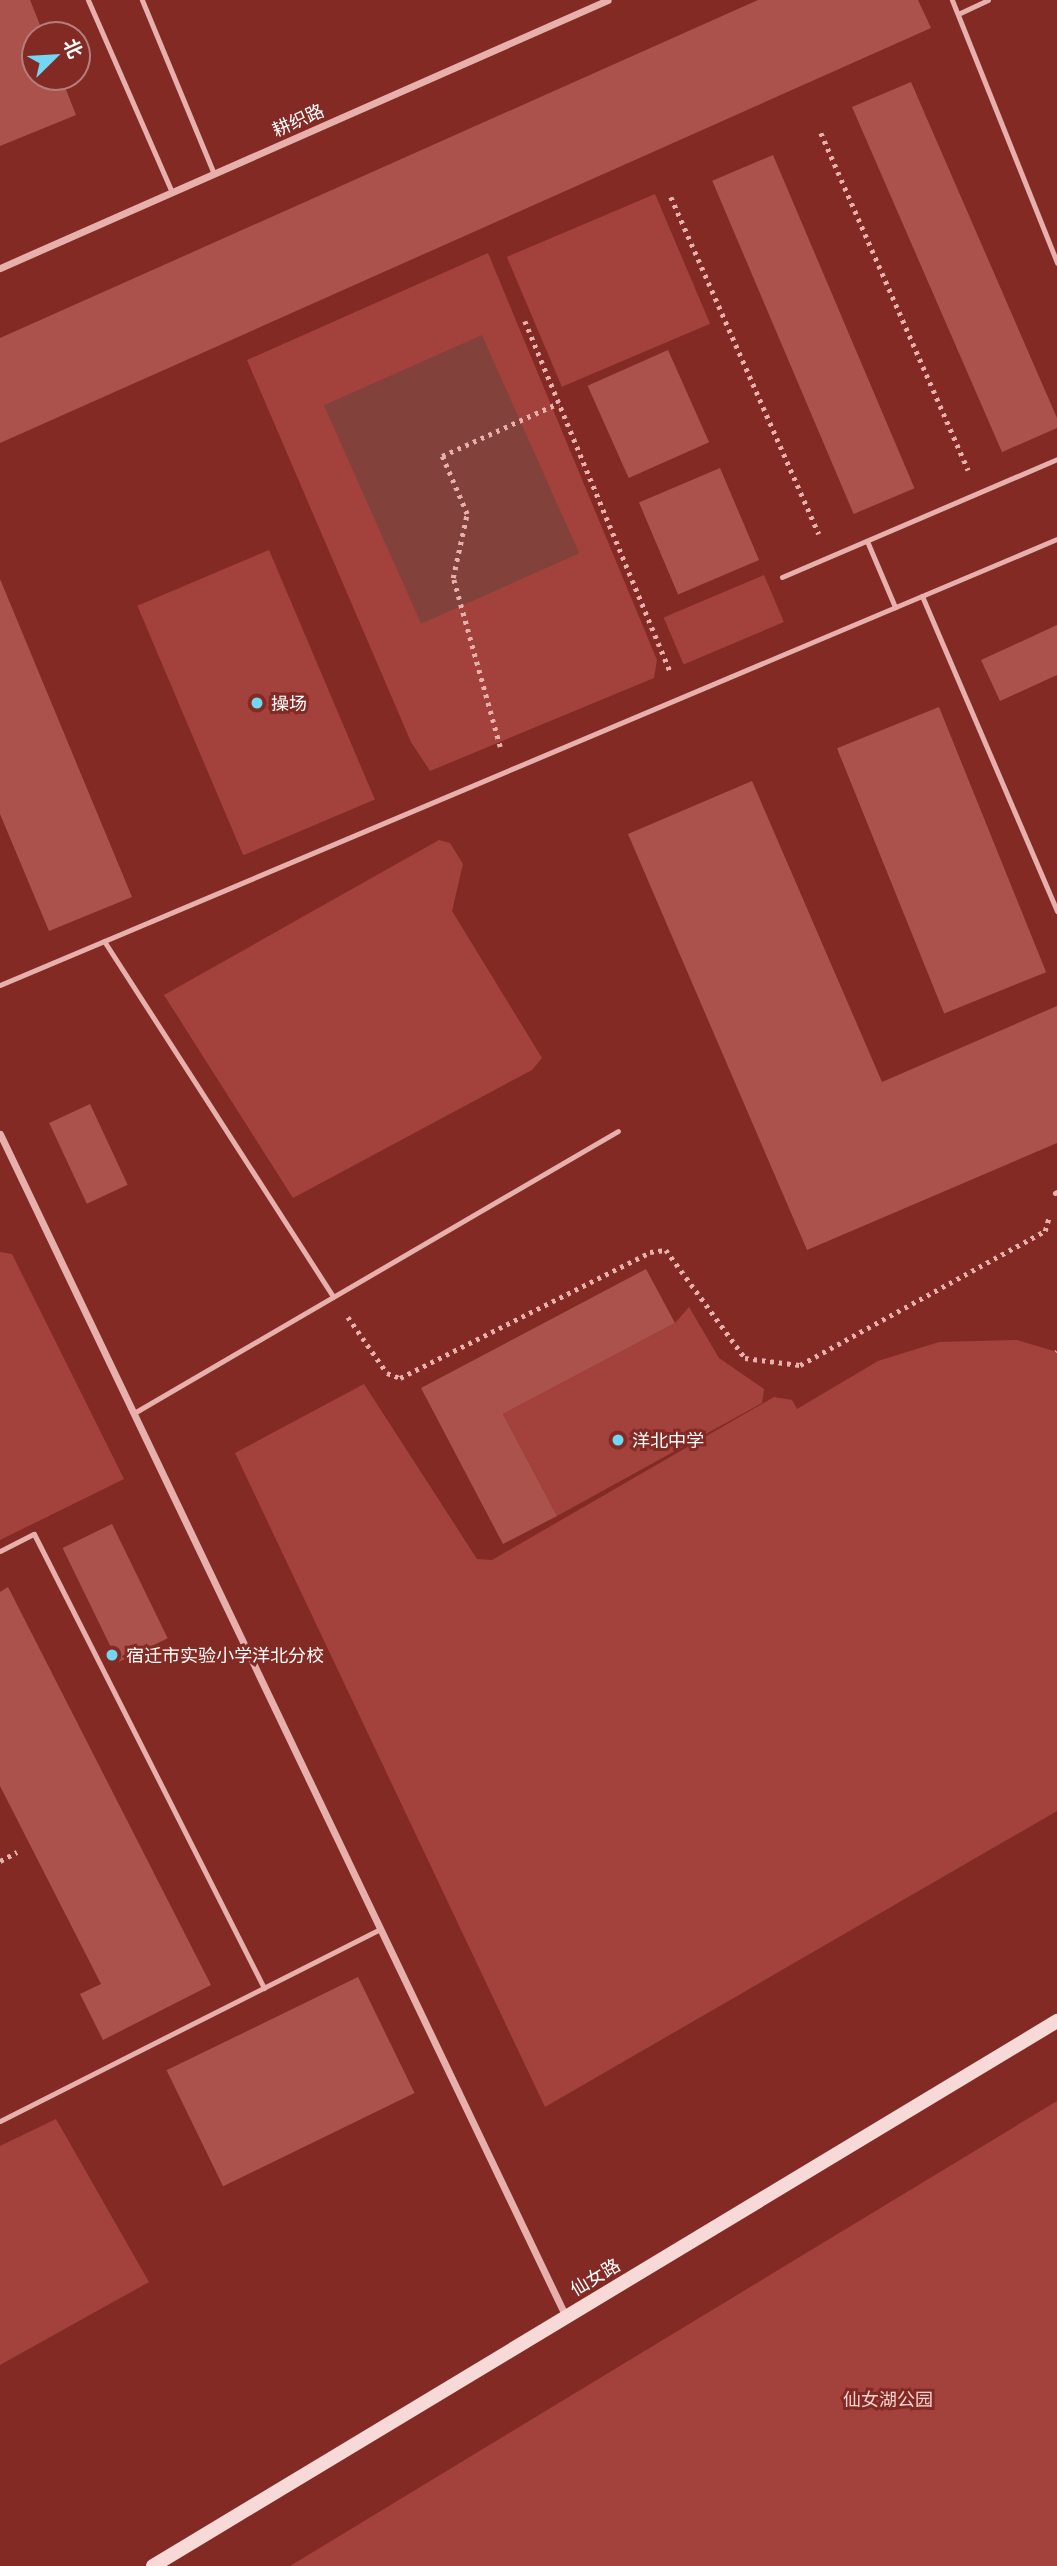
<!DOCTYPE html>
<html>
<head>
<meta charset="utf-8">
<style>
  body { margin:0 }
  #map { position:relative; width:1057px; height:2566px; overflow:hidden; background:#842a24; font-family:"Noto Sans","Noto Sans SC",sans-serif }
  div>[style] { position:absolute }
  .green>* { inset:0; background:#a3413c; transform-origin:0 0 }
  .water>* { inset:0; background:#83413c; transform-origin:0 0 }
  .building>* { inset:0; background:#ac524d; transform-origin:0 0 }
  .path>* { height:4.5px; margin-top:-2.25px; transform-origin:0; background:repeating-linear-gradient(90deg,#e8b0ad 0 3.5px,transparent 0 8.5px) }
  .service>* { height:5px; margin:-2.5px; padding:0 2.5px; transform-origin:2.5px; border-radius:2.5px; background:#e8b0ad }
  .minor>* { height:7px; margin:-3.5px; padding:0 3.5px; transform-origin:3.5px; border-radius:3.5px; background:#e8b0ad }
  .secondary>* { height:14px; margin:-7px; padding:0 7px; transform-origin:7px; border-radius:7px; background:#f7dad8 }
  .dots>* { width:19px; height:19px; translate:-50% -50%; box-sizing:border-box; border:4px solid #842a24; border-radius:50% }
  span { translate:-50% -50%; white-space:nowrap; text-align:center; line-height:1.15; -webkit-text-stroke:6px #842a24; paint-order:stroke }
  .street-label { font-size:18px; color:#fff }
  .poi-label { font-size:18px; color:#fff }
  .left { translate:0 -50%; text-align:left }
  .park-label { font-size:18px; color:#f6d3d1 }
  .north { position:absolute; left:21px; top:21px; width:70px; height:70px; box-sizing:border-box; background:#842a24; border:2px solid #b57f7c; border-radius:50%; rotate:66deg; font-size:19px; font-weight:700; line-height:28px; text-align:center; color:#fff }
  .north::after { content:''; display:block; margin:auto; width:24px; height:32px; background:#71d7f2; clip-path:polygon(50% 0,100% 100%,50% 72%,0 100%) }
</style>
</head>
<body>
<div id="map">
  <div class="green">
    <i style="left:655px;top:194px;width:141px;height:161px;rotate:67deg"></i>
    <i style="clip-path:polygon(488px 253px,657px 660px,654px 678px,430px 771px,411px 742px,247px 360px)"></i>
    <i style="left:269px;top:550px;width:271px;height:143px;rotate:67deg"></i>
    <i style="left:764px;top:575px;width:51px;height:109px;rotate:67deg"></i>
    <i style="clip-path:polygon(439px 840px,450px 843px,463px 864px,452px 911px,542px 1058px,532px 1070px,293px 1198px,164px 995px)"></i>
    <i style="clip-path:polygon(0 1252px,12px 1254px,124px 1479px,0 1540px)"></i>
    <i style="clip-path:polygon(689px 1307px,719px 1358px,764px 1389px,762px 1403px,557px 1516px,503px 1414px,675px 1323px)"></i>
    <i style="clip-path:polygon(1017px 1340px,1057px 1352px,1057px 1811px,545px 2107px,235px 1453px,364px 1384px,477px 1559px,492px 1560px,774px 1397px,792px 1400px,797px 1409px,878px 1361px,939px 1342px)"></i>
    <i style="clip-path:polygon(1057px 2101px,1057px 2566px,290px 2566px)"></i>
    <i style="clip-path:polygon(56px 2119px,149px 2282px,0 2365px,0 2146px)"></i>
  </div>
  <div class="water">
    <i style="left:482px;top:335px;width:239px;height:173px;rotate:66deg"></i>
  </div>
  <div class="building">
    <i style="clip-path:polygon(0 0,30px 0,44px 35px,35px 35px,35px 77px,61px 77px,76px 115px,0 146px)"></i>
    <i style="clip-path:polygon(758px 0,918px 0,931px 28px,0 443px,0 338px)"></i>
    <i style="clip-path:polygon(911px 82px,1057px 418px,1057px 428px,1002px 452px,852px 107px)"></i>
    <i style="left:773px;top:155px;width:362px;height:66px;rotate:67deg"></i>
    <i style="left:668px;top:350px;width:101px;height:88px;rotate:66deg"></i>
    <i style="left:720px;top:468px;width:100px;height:88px;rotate:67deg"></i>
    <i style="clip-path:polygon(0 579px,132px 897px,49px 931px,0 814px)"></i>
    <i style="clip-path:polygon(1057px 625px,1057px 675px,1000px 701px,981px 660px)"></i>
    <i style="left:939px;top:707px;width:286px;height:110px;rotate:68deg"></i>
    <i style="clip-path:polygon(752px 781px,882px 1082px,1057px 1006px,1057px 1143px,807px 1250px,628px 834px)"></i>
    <i style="left:90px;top:1104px;width:89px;height:45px;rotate:65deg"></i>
    <i style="clip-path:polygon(646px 1269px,675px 1323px,503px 1414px,557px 1516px,503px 1544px,421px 1388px)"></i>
    <i style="left:112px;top:1524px;width:127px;height:55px;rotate:64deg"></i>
    <i style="clip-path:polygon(8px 1587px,211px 1985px,103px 2040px,80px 1994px,101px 1984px,0 1786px,0 1592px)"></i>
    <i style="left:358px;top:1977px;width:129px;height:213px;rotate:64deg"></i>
  </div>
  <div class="path">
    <i style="left:821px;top:133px;width:368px;rotate:66.4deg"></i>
    <i style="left:671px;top:197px;width:368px;rotate:66.3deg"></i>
    <i style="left:525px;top:321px;width:382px;rotate:67.5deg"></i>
    <i style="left:500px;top:747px;width:175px;rotate:-105.5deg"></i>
    <i style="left:453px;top:578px;width:66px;rotate:-77.7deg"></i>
    <i style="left:467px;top:514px;width:63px;rotate:-113.3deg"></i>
    <i style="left:442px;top:456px;width:128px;rotate:-24.4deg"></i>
    <i style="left:348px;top:1317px;width:68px;rotate:55.1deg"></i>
    <i style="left:387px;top:1373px;width:14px;rotate:21deg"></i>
    <i style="left:400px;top:1378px;width:280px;rotate:-26.7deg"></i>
    <i style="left:650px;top:1252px;width:16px;rotate:-7deg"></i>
    <i style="left:666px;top:1250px;width:134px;rotate:53.8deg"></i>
    <i style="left:745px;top:1358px;width:55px;rotate:7.3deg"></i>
    <i style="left:800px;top:1365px;width:279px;rotate:-28.7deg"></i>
    <i style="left:1045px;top:1231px;width:15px;rotate:-74deg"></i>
    <i style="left:1056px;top:1352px;width:1px;rotate:-45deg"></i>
    <i style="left:0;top:1861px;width:19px;rotate:-28deg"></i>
  </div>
  <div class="service">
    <i style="left:88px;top:0;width:210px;rotate:66.4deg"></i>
    <i style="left:142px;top:0;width:188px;rotate:67.5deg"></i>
    <i style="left:952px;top:0;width:283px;rotate:68.2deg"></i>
    <i style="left:958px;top:14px;width:33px;rotate:-25deg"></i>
    <i style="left:867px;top:541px;width:72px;rotate:67deg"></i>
    <i style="left:782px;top:577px;width:299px;rotate:-23.2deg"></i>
    <i style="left:922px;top:596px;width:343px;rotate:66.8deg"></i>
    <i style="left:104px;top:941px;width:423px;rotate:57.2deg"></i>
    <i style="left:0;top:985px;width:1147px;rotate:-22.88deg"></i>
    <i style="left:1055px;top:1193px;width:2px;rotate:-27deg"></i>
    <i style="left:134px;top:1413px;width:560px;rotate:-30.23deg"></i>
    <i style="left:0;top:1551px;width:38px;rotate:-27deg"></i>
    <i style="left:34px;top:1534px;width:509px;rotate:63.13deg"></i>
    <i style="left:0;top:2121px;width:426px;rotate:-26.8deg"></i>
  </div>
  <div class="minor">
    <i style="left:0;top:268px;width:664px;rotate:-23.79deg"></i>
    <i style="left:0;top:1134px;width:1311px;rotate:64.43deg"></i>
  </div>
  <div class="secondary">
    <i style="left:153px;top:2566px;width:1056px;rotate:-31.08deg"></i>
  </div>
  <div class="dots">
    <i style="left:257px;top:703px;background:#71d7f2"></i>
    <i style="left:618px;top:1440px;background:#71d7f2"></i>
    <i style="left:112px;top:1655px;background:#71d7f2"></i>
  </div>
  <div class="street-label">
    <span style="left:298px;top:120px;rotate:-24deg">耕织路</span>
    <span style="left:595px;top:2277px;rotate:-31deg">仙女路</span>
  </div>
  <div class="poi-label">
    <span class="left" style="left:271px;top:703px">操场</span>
    <span class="left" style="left:632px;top:1440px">洋北中学</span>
    <span class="left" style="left:126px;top:1655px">宿迁市实验小学洋北分校</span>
  </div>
  <div class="park-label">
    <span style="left:888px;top:2399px">仙女湖公园</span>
  </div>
  <div class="north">北</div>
</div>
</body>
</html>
